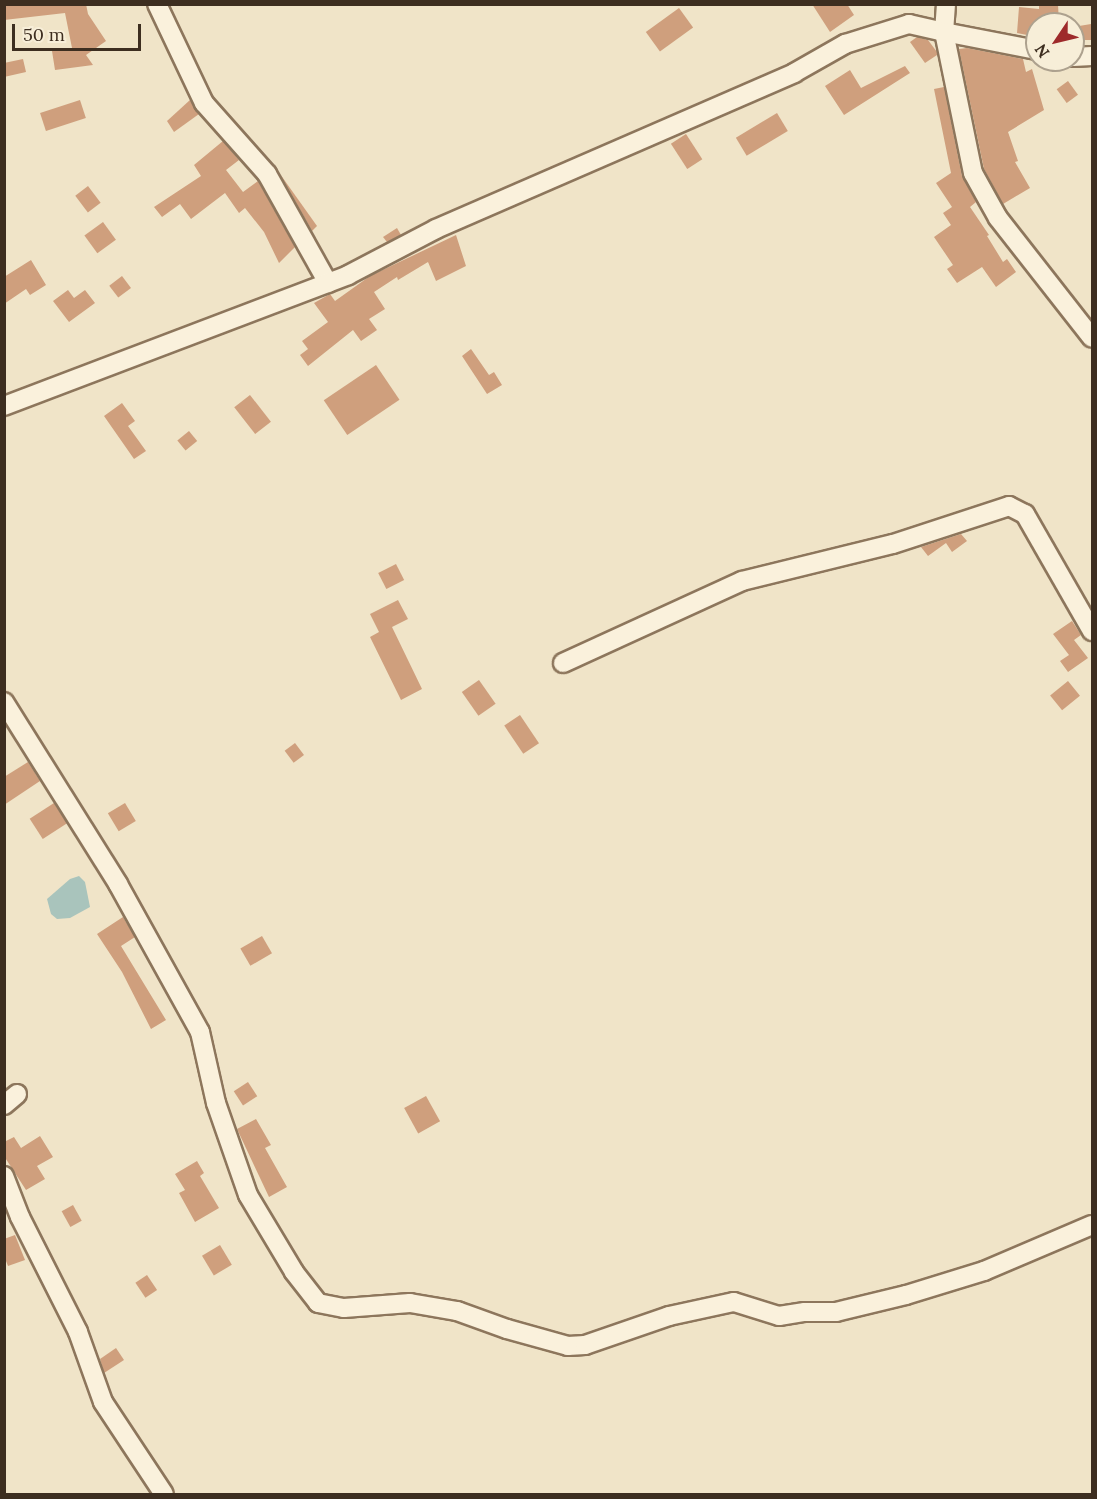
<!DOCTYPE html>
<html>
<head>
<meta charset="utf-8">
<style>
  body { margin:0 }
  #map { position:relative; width:1097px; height:1499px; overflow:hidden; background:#f0e4c8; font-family:Lora,serif }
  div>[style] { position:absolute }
  .water>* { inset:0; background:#a9c4bc }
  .building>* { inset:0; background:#cf9f7d; transform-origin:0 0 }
  .roads { filter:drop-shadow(2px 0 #8d765c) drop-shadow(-2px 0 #8d765c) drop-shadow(0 2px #8d765c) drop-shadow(0 -2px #8d765c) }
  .street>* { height:18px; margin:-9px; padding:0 9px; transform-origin:9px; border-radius:9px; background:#faf1dc }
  span { translate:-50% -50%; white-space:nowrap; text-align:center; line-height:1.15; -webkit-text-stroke:6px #f7eed8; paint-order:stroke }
  .frame { position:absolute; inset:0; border:6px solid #3d2e20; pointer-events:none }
  .north { position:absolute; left:1025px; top:12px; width:60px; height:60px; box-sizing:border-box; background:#f7eed8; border:2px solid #ada18e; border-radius:50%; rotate:235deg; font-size:16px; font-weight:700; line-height:24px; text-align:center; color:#3d2e20 }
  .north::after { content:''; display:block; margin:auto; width:21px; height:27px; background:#9e2a2b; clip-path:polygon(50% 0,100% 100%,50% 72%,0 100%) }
  .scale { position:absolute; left:12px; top:24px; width:129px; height:27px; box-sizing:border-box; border:3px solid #3d2e20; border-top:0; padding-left:8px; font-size:18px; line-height:21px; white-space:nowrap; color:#3d2e20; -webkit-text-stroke:4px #f7eed8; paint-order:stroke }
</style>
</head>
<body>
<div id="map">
  <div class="water">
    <i style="clip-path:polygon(79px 876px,85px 882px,90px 907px,70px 918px,57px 919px,51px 914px,47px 899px,70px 879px)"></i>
  </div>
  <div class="building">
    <i style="clip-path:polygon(4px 4px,86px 4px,88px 14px,106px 41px,86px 55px,93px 65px,55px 70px,52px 51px,72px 48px,65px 13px,4px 20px)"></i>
    <i style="clip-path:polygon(812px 4px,847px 4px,854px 15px,830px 32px)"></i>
    <i style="clip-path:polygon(1039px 4px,1058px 4px,1059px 24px,1037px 24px,1037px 37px,1017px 33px,1019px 7px,1039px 9px)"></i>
    <i style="left:679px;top:8px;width:24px;height:41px;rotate:54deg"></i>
    <i style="clip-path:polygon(1091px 24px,1092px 40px,1073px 40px,1073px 27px)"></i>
    <i style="clip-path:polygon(917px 37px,928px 40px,937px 52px,937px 55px,925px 63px,910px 42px)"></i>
    <i style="clip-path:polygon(967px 48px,1023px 59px,1026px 72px,1032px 69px,1044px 110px,1008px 132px,1018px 161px,1015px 162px,1030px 188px,1003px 204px,984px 169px,959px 49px)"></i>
    <i style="clip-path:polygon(23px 59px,26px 72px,4px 77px,4px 63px)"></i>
    <i style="clip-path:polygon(905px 66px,910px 73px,844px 115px,825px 86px,850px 70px,861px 88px)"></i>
    <i style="left:1068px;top:81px;width:17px;height:14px;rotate:54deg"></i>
    <i style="clip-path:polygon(944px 87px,962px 176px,976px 202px,970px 207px,989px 235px,987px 236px,1003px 262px,1007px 259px,1016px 272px,996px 287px,982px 267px,957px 283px,947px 269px,953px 265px,934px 237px,951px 225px,943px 213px,952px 207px,936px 183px,951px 173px,934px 89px)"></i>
    <i style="left:80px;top:100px;width:19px;height:42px;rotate:72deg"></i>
    <i style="clip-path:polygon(190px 100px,199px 114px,174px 132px,167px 121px)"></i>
    <i style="left:777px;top:113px;width:21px;height:48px;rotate:59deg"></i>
    <i style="left:686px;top:134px;width:30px;height:18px;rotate:57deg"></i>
    <i style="clip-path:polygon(223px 141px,239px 160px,226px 170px,243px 192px,258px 181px,295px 247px,279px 263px,264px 232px,245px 208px,239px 213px,225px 193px,191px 219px,180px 204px,162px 217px,154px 207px,201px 176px,194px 165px)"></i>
    <i style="clip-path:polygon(280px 174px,317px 226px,312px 231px)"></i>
    <i style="left:88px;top:186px;width:21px;height:16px;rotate:53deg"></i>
    <i style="left:103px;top:222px;width:22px;height:23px;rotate:54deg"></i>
    <i style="clip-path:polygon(397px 228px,401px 235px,387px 242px,383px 237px)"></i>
    <i style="clip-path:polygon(456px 235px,466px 266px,436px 281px,428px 262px,398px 280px,397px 277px,374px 292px,385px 309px,369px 319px,377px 330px,361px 341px,353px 330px,308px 366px,300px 355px,308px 349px,302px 341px,328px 322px,314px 303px,330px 294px,335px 301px,370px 276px)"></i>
    <i style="clip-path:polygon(31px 260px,46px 285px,30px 295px,26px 289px,4px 304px,4px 277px)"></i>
    <i style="left:122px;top:276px;width:15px;height:16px;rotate:53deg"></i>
    <i style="clip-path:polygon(68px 290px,74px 298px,85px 290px,95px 303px,69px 322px,53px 301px)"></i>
    <i style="clip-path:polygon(471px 349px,489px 375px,494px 372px,502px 385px,487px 394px,462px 356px)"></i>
    <i style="left:376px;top:365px;width:42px;height:63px;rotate:56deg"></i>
    <i style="left:250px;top:395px;width:34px;height:20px;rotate:52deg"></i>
    <i style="clip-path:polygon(122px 403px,135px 421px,128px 426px,146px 451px,134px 459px,104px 416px)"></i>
    <i style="left:189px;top:431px;width:13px;height:15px;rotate:51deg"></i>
    <i style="clip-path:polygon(961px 534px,967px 541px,952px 552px,946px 543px,928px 556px,921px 547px)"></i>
    <i style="left:396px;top:564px;width:18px;height:20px;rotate:63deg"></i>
    <i style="clip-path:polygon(398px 600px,408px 619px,392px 627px,422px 689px,401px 700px,370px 637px,379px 632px,370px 614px)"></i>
    <i style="clip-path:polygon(1072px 621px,1081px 635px,1074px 640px,1088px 658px,1068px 672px,1060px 661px,1069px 655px,1053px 634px)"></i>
    <i style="left:479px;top:680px;width:29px;height:21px;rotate:55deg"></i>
    <i style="left:1068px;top:681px;width:19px;height:23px;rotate:51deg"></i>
    <i style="left:520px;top:715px;width:34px;height:19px;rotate:56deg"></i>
    <i style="left:295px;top:743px;width:15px;height:13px;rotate:53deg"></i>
    <i style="clip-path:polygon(28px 762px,40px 781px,4px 805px,4px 777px)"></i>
    <i style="left:54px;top:803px;width:24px;height:29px;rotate:57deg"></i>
    <i style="left:125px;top:803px;width:21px;height:20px;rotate:59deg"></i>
    <i style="clip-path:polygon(123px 917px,135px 937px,121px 946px,166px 1020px,151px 1029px,122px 972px,97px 934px)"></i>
    <i style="left:262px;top:936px;width:20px;height:25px;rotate:60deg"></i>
    <i style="left:248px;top:1082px;width:17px;height:17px;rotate:57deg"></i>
    <i style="left:426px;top:1096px;width:29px;height:25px;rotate:61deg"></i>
    <i style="clip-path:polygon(256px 1119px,271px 1145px,265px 1148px,287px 1187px,269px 1197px,237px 1129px)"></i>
    <i style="clip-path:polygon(40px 1136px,53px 1157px,37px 1166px,45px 1179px,26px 1190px,4px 1156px,4px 1142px,14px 1137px,21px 1148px)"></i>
    <i style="clip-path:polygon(197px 1161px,204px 1173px,200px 1176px,219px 1208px,195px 1222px,179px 1193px,185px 1190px,175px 1174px)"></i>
    <i style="left:73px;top:1205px;width:18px;height:13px;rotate:61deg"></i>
    <i style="clip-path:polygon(15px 1235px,25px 1260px,8px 1266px,4px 1256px,4px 1239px)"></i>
    <i style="left:220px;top:1245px;width:23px;height:21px;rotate:59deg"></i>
    <i style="left:147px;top:1275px;width:18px;height:14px;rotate:56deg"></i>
    <i style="clip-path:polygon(116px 1348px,124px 1360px,104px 1373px,100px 1359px)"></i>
  </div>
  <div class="roads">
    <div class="street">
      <i style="left:157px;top:4px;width:110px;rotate:64.6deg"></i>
      <i style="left:204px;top:103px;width:95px;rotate:48.4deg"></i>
      <i style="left:267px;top:174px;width:125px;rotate:60.8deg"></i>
      <i style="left:946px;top:4px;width:28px;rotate:94deg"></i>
      <i style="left:944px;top:32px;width:95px;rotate:11deg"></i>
      <i style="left:1073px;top:57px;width:19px;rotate:-3deg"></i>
      <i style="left:4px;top:406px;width:368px;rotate:-20.8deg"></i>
      <i style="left:348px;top:275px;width:99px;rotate:-27.6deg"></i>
      <i style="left:436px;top:229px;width:391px;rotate:-23.5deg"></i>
      <i style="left:794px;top:73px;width:59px;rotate:-29.6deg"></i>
      <i style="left:845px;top:44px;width:67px;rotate:-17.4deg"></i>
      <i style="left:909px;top:24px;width:36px;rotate:13deg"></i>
      <i style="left:944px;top:32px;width:144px;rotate:78.4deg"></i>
      <i style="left:973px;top:173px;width:51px;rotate:60.9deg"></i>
      <i style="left:998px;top:218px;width:152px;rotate:51.9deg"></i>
      <i style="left:563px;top:663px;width:197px;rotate:-24.6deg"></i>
      <i style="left:742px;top:581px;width:155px;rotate:-13.8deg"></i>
      <i style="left:893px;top:544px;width:122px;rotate:-18.1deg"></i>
      <i style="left:1009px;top:506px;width:18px;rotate:27deg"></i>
      <i style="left:1025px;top:514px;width:135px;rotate:60.2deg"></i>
      <i style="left:4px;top:702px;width:215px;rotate:57.9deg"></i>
      <i style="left:118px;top:884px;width:169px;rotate:61deg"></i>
      <i style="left:200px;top:1032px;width:73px;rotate:77.3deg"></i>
      <i style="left:216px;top:1103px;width:97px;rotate:70.8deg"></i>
      <i style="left:248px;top:1195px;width:90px;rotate:59.1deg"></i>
      <i style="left:294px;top:1272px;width:39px;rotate:52deg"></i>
      <i style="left:318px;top:1303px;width:26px;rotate:11deg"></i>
      <i style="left:344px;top:1308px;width:66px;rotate:-4.3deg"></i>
      <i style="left:410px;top:1303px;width:48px;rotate:9.7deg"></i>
      <i style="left:457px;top:1311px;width:53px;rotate:19.8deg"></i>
      <i style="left:507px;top:1329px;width:63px;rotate:15.6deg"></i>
      <i style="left:568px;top:1346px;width:17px;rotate:-3deg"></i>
      <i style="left:585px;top:1345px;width:89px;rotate:-19deg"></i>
      <i style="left:669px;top:1316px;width:66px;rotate:-12.2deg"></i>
      <i style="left:734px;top:1302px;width:47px;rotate:17.3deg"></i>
      <i style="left:779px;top:1316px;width:26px;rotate:-9deg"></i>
      <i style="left:805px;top:1312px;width:31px"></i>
      <i style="left:836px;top:1312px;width:72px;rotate:-13.7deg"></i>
      <i style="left:906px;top:1295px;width:82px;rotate:-17.1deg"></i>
      <i style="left:984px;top:1271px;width:117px;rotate:-23.1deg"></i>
      <i style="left:4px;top:1105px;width:17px;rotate:-40deg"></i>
      <i style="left:4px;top:1176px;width:44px;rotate:68.7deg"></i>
      <i style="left:20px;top:1217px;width:129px;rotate:63.2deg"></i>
      <i style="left:78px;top:1332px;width:74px;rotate:70.3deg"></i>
      <i style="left:103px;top:1402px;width:110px;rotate:56.5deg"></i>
    </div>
  </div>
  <div class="frame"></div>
  <div class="north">N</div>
  <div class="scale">50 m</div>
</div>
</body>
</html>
